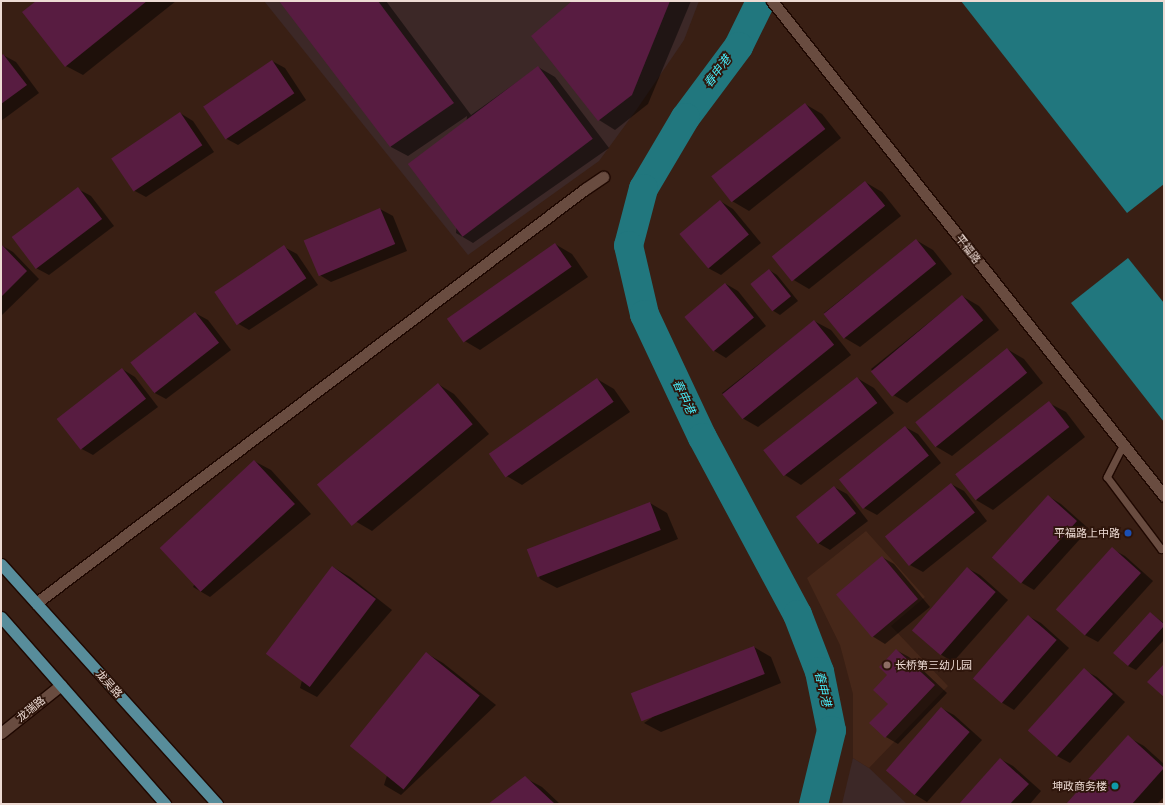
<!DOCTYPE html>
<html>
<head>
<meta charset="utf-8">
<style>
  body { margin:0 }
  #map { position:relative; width:1165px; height:805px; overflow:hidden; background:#391f14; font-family:"Public Sans","Noto Sans SC",sans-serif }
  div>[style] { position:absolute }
  .commercial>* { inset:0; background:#3c2827 }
  .built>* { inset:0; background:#462719 }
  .water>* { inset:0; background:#21777e }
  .shadow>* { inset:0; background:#0007 }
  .river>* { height:29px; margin:-14.5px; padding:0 14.5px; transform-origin:14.5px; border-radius:14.5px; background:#21777e }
  .building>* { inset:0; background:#581c41; transform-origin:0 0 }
  .roads { filter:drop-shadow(1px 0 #1f0801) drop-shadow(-1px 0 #1f0801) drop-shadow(0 1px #1f0801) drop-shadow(0 -1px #1f0801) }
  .service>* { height:7px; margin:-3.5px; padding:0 3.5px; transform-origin:3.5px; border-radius:3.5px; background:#694c40 }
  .minor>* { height:11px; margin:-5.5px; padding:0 5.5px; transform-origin:5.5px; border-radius:5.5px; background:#694c40 }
  .primary>* { height:11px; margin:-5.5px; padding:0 5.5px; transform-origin:5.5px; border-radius:5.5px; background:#588d9b }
  .dots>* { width:11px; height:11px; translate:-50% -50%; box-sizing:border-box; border:2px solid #2e150b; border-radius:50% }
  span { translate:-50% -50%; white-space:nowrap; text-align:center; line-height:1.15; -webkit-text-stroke:3.5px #2e150b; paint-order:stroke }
  .street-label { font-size:11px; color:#eddbd4 }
  .poi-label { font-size:11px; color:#eddbd4 }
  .right { translate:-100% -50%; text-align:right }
  .left { translate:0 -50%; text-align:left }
  .water-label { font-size:12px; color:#46e6f2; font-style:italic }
  .frame { position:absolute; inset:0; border:2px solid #eddbd4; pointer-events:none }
</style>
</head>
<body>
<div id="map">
  <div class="commercial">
    <i style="clip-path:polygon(264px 1px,699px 1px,684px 40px,637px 109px,599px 161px,468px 255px)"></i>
    <i style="clip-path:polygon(853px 758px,869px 768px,907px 804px,842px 804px)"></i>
  </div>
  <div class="built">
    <i style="clip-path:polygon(866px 531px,925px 597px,891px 626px,948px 686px,869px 768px,853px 758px,853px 694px,840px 645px,807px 578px)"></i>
  </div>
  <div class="water">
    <i style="clip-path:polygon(961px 1px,1164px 1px,1164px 184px,1127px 213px)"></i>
    <i style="clip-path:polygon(1128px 258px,1164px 303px,1164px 422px,1071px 303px)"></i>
  </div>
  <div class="shadow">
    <i style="clip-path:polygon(37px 1px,176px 1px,83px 75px,66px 66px)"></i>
    <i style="clip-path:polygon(281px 1px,386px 1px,471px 115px,538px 67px,555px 77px,609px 148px,473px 243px,456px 233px,467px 116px,408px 156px,391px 147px)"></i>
    <i style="clip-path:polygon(573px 1px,691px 1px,648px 104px,615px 130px,599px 120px)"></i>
    <i style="clip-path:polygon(3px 55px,16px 62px,39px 93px,1px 121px,1px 57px)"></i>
    <i style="clip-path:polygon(272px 61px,285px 68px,306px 100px,238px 145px,225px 138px,204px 106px)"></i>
    <i style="clip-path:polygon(805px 104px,822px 114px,841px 138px,749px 211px,732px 201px)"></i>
    <i style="clip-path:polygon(180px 113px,193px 121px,214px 152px,146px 197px,133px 190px)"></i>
    <i style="clip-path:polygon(865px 182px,882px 192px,901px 216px,809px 289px,792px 279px)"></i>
    <i style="clip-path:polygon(78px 189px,91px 196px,114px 226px,49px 275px,36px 268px)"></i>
    <i style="clip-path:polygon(720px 201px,733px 209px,761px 243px,721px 275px,708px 268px)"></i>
    <i style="clip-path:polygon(380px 209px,393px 216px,407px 251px,331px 282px,318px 274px)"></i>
    <i style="clip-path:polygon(916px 240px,933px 250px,952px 274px,860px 347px,843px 337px,824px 313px)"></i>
    <i style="clip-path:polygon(555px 244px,572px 254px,588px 277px,480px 350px,463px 340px)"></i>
    <i style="clip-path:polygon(1px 245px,13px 252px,39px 279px,1px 316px)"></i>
    <i style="clip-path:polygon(284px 247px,297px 254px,318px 285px,249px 330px,237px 323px)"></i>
    <i style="clip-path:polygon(769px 270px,777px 275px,798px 301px,780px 315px,772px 310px)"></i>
    <i style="clip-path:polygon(726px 284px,738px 291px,766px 326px,726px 358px,713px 350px)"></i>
    <i style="clip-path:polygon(962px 296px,979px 306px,999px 330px,907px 403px,890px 393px,871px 369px)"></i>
    <i style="clip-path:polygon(195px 313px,208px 320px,231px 350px,166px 399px,153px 392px)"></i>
    <i style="clip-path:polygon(814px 321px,831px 330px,851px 355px,758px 427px,742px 418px,722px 393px)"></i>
    <i style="clip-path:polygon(1007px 349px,1024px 359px,1043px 383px,952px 456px,935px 446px)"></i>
    <i style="clip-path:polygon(122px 369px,135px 377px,158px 407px,93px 455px,80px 448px)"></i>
    <i style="clip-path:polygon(857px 378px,874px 388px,894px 413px,801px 485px,785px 475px)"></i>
    <i style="clip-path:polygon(597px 379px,614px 389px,630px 412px,522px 485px,505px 475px)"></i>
    <i style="clip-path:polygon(438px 384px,454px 394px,489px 434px,372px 531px,355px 521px)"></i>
    <i style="clip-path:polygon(1049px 403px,1066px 412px,1085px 437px,993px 510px,976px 500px)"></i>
    <i style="clip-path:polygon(905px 427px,918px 434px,941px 463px,877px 515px,864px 508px)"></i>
    <i style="clip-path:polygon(254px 461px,271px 470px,311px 514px,210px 597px,193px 587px)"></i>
    <i style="clip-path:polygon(951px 484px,964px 491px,987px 521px,923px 572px,910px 565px)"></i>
    <i style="clip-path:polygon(834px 487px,847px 494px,868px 521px,830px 550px,818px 543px)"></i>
    <i style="clip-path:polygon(1048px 496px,1061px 504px,1089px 529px,1034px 590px,1022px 583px)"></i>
    <i style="clip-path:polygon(650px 503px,667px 513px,678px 539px,557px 588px,540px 579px,529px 553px)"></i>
    <i style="clip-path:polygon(1112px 549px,1125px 556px,1153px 581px,1098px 642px,1085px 635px)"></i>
    <i style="clip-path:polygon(882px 557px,894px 564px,930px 607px,885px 644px,872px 636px)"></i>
    <i style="clip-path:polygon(333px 567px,350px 577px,392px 610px,317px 697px,300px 688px)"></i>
    <i style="clip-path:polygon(967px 568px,980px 575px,1008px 600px,953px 662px,940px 654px)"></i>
    <i style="clip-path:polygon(1150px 613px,1164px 623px,1164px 640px,1136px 670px,1128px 666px)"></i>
    <i style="clip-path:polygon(1028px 616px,1041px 623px,1069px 648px,1014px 710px,1001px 702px)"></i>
    <i style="clip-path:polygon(754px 647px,771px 657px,781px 683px,661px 732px,644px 723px)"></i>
    <i style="clip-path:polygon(896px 650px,909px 657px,947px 693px,898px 744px,886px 737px,889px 704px,889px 675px)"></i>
    <i style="clip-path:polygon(426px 653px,443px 663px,496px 705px,401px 795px,384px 785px)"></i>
    <i style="clip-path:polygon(1084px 670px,1097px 677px,1125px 702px,1070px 763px,1057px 756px)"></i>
    <i style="clip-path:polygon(941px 708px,954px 715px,982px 740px,927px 802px,914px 794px)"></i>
    <i style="clip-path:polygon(1128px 737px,1144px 746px,1164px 764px,1164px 797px,1157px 804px,1068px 804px)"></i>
    <i style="clip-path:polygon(1000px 759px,1013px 766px,1041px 791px,1030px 804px,960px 804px)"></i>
    <i style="clip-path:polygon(525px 778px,542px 787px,560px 804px,489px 804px)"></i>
  </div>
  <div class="river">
    <i style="left:760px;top:1px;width:50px;rotate:116.1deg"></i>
    <i style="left:738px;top:46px;width:89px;rotate:126.7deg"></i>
    <i style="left:685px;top:117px;width:82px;rotate:120.6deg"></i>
    <i style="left:643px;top:188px;width:59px;rotate:104.7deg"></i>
    <i style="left:628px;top:245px;width:71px;rotate:76.9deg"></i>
    <i style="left:644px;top:314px;width:136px;rotate:64.8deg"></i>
    <i style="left:702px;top:437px;width:201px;rotate:61.8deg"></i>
    <i style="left:797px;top:614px;width:61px;rotate:68.9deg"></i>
    <i style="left:819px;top:671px;width:60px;rotate:78.5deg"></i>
    <i style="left:831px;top:730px;width:76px;rotate:103.7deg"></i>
  </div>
  <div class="building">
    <i style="clip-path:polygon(36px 1px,147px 1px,65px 67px,22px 12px)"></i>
    <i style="clip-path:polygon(279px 1px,378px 1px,454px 103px,390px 147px)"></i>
    <i style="clip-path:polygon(572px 1px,670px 1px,632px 95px,598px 121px,531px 36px)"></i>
    <i style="clip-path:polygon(3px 54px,27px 85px,1px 104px,1px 56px)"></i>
    <i style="left:272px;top:60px;width:40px;height:83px;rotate:56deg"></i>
    <i style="left:538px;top:66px;width:91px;height:163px;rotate:53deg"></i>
    <i style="left:805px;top:103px;width:33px;height:119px;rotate:52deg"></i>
    <i style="left:180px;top:112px;width:40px;height:83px;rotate:56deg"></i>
    <i style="left:865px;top:181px;width:32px;height:120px;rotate:51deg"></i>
    <i style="left:78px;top:187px;width:40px;height:83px;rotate:53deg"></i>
    <i style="left:720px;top:200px;width:45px;height:53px;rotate:50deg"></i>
    <i style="left:380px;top:208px;width:39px;height:83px;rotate:67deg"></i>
    <i style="left:916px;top:239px;width:32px;height:119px;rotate:51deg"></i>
    <i style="left:555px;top:243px;width:29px;height:132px;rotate:55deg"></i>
    <i style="clip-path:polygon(1px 244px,27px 271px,1px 297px)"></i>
    <i style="left:284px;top:245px;width:40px;height:84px;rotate:56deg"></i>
    <i style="left:769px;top:269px;width:35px;height:24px;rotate:51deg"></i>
    <i style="left:725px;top:283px;width:45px;height:53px;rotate:50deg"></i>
    <i style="left:962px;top:295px;width:33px;height:119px;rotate:50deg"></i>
    <i style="left:195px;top:312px;width:39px;height:82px;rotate:52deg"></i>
    <i style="left:814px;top:320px;width:32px;height:118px;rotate:51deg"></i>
    <i style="left:1007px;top:348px;width:32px;height:118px;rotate:51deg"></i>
    <i style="left:122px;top:368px;width:39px;height:83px;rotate:52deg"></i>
    <i style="left:857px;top:377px;width:33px;height:119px;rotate:52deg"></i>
    <i style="left:597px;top:378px;width:29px;height:132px;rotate:55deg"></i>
    <i style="left:438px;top:383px;width:54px;height:158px;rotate:50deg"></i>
    <i style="left:1049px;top:401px;width:33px;height:119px;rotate:52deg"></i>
    <i style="left:905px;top:426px;width:38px;height:85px;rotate:51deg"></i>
    <i style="left:254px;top:460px;width:60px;height:129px;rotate:47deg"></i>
    <i style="left:951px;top:483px;width:38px;height:85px;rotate:51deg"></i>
    <i style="left:834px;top:486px;width:35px;height:49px;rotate:51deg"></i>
    <i style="left:1048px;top:495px;width:39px;height:84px;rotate:42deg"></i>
    <i style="left:650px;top:502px;width:30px;height:132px;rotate:69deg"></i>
    <i style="left:1112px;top:547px;width:39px;height:84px;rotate:42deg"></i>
    <i style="left:882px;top:556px;width:56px;height:60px;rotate:50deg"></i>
    <i style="left:332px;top:566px;width:55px;height:110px;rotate:37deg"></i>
    <i style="left:967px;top:567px;width:38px;height:84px;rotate:41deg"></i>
    <i style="clip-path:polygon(1150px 612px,1164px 624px,1164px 626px,1128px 666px,1113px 653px)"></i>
    <i style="left:1028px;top:615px;width:38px;height:84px;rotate:41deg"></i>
    <i style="left:754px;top:646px;width:30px;height:132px;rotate:69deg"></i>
    <i style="clip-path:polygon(896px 649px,935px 685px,885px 738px,869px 723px,888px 704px,873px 690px,887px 675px,879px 667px)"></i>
    <i style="left:426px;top:652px;width:69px;height:121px;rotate:39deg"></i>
    <i style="clip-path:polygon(1164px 664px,1164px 697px,1147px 682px)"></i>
    <i style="left:1084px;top:668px;width:39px;height:84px;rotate:42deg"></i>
    <i style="left:941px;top:707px;width:38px;height:84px;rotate:41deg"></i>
    <i style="clip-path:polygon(1128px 735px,1164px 768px,1132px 804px,1066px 804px)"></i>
    <i style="clip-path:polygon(1000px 758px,1029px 784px,1010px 804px,959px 804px)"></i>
    <i style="clip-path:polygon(525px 776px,555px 804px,488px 804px)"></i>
  </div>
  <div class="roads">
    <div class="service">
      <i style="left:1123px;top:445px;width:36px;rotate:117deg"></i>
      <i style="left:1107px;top:477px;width:90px;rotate:53.1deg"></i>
      <i style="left:1161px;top:549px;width:3px;rotate:-18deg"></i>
    </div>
    <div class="minor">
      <i style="left:772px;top:1px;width:631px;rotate:51.62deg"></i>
      <i style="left:36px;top:603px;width:688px;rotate:-37.02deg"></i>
      <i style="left:585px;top:189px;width:22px;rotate:-34deg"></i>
      <i style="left:1px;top:733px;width:77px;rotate:-38.7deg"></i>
    </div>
    <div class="primary">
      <i style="left:1px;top:564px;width:323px;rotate:48deg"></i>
      <i style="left:1px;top:617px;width:249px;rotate:48.7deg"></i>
    </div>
  </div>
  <div class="dots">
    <i style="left:1128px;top:533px;background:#1a4fb4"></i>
    <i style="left:887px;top:665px;background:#8d6e63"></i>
    <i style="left:1115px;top:786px;background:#0f9aa8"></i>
  </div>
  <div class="street-label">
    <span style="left:968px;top:249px;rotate:52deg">平福路</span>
    <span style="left:109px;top:684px;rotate:48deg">龙吴路</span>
    <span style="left:31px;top:709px;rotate:-39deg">龙瑞路</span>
  </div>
  <div class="poi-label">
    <span class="right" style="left:1120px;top:533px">平福路上中路</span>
    <span class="left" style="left:895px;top:665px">长桥第三幼儿园</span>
    <span class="right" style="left:1107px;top:786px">坤政商务楼</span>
  </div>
  <div class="water-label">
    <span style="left:718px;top:72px;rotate:-53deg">春申港</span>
    <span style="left:683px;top:397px;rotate:65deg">春申港</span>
    <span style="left:822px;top:689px;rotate:77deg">春申港</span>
  </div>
  <div class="frame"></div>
</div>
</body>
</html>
